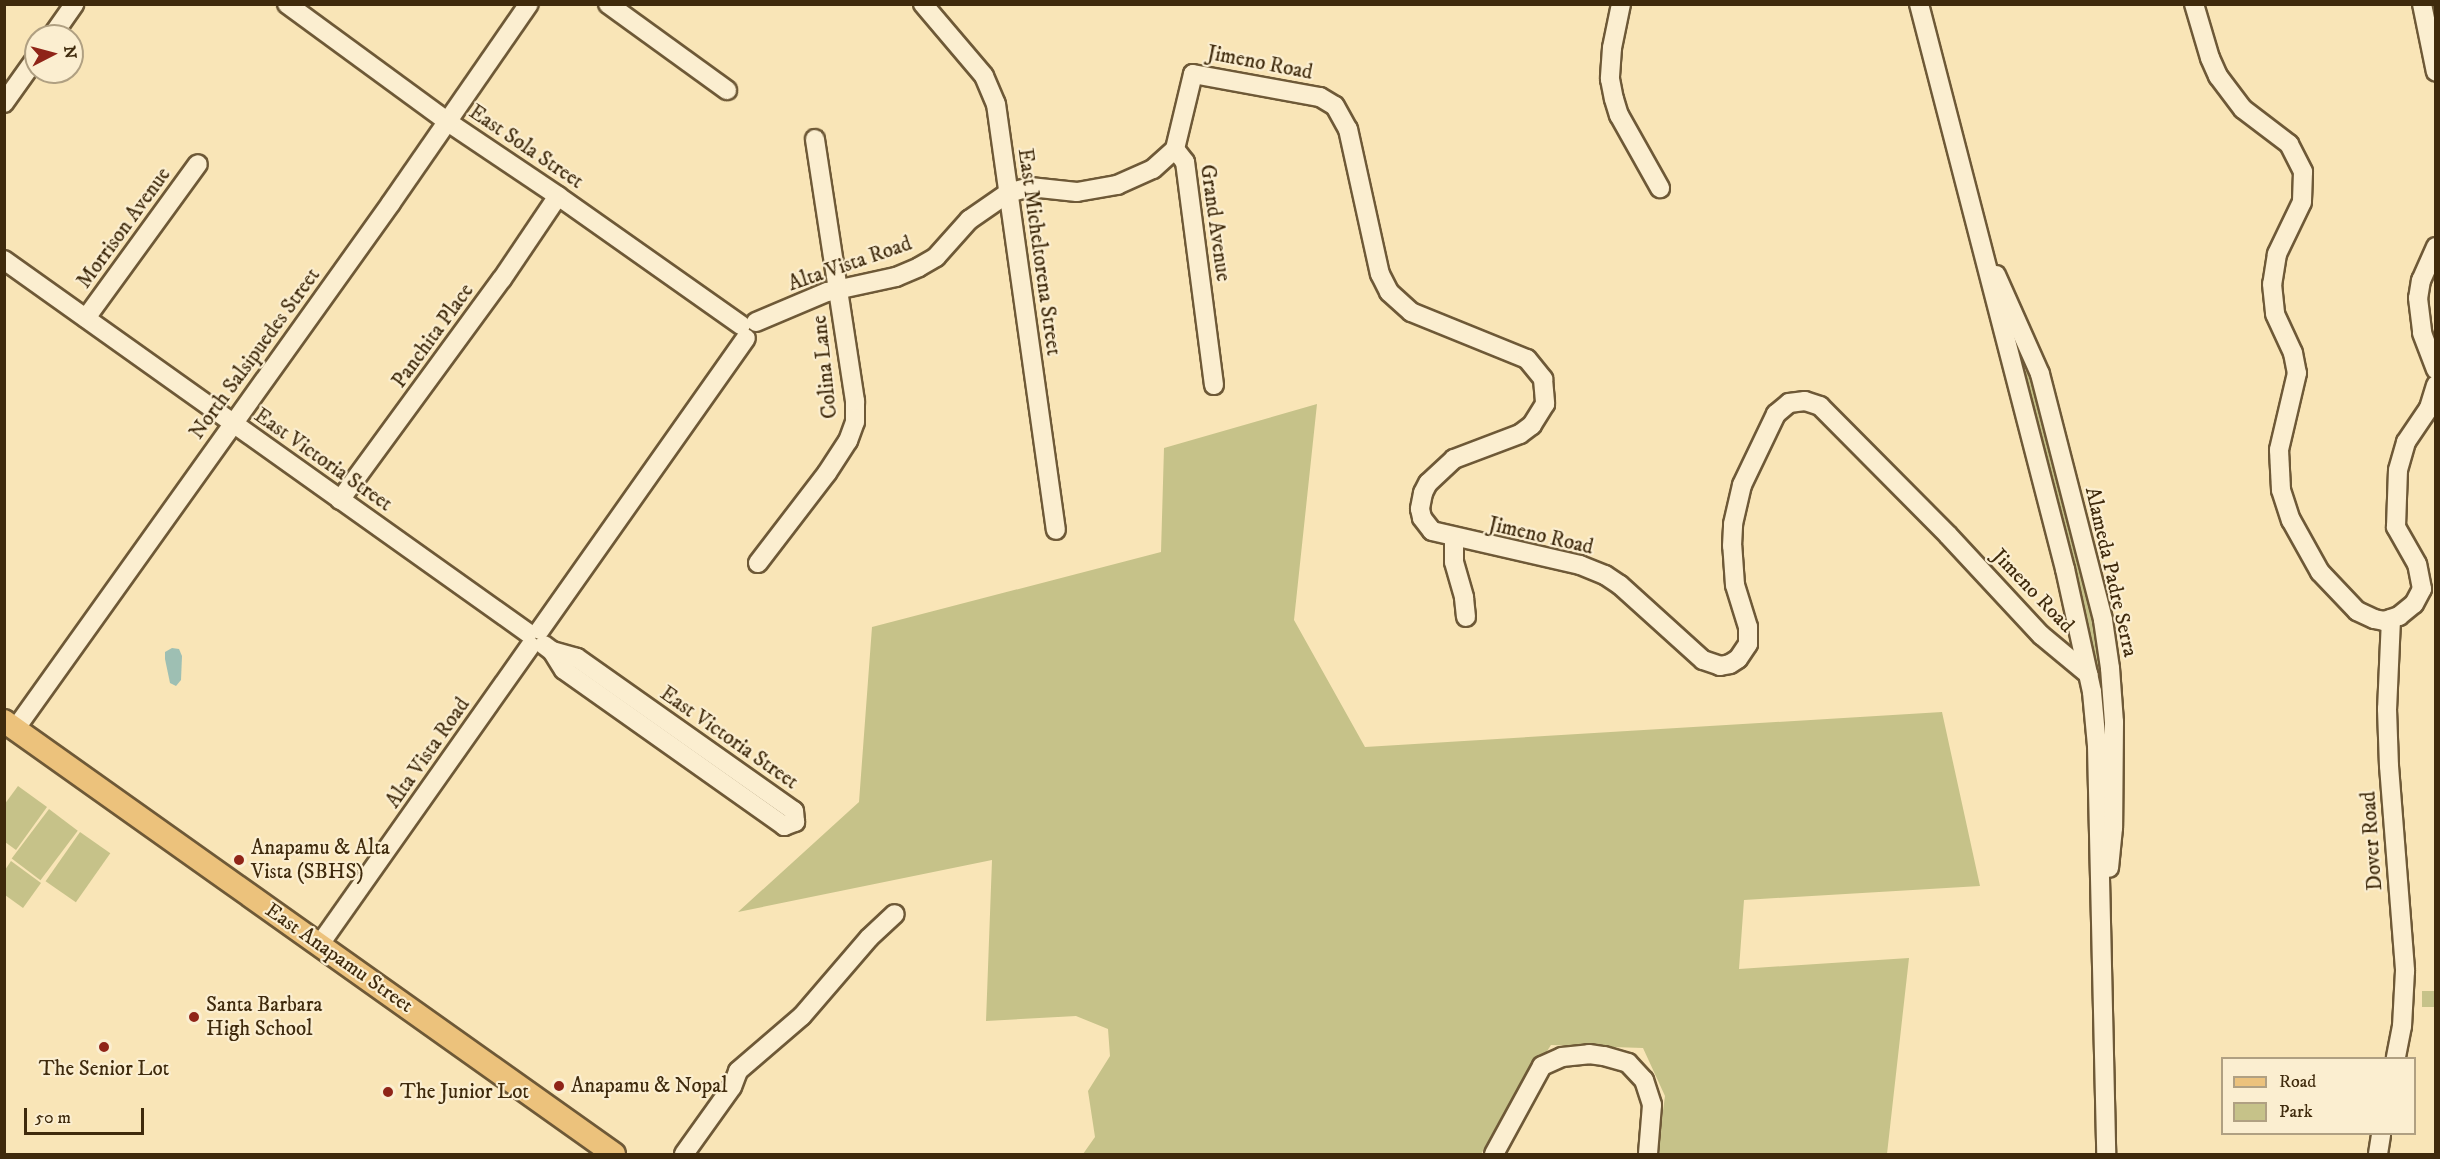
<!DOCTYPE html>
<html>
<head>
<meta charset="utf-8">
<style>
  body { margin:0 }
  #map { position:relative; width:2440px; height:1159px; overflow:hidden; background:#f9e5b7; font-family:"IM FELL DW Pica",serif }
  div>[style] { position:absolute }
  .green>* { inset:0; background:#c6c289; transform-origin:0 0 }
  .water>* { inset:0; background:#9ebfb3 }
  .roads { filter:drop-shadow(2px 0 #6e5937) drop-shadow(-2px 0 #6e5937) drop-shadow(0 2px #6e5937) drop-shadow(0 -2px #6e5937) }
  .minor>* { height:18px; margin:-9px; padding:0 9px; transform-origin:9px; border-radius:9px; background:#fbeed0 }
  .major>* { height:22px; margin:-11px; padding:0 11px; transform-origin:11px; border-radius:11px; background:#ecc27c }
  .dots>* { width:16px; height:16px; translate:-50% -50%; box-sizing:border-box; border:3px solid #fbeed0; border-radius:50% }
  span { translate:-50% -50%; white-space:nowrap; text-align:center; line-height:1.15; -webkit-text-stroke:4.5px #fbeed0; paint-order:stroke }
  .street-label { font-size:21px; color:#3f2a0c }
  .poi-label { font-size:21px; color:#3f2a0c }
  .left { translate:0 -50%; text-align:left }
  .frame { position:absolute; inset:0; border:6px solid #3f2a0c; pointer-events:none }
  .legend { position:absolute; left:2221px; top:1057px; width:195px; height:78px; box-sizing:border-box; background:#fbeed0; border:2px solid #b0a082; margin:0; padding:8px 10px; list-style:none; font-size:18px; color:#3f2a0c }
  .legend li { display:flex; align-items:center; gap:12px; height:30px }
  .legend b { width:30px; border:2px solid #b0a082 }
  .north { position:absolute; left:24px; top:24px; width:60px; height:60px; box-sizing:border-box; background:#fbeed0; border:2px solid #b0a082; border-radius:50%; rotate:84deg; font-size:16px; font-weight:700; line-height:24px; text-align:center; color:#3f2a0c }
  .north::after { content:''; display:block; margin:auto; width:21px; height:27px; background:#8f2418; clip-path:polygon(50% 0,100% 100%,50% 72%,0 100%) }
  .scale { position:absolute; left:24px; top:1108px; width:120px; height:27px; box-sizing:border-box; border:3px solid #3f2a0c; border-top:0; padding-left:8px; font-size:18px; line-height:21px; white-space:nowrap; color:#3f2a0c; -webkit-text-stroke:4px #fbeed0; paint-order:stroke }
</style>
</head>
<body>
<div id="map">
  <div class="green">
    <i style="clip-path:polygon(2027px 371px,2031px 372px,2090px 580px,2110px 733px,2101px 739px,2023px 373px)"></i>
    <i style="clip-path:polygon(1317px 404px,1294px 620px,1365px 747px,1942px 712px,1980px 886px,1744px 900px,1739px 969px,1909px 958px,1887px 1154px,1657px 1154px,1665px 1096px,1643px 1048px,1551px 1045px,1481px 1154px,1083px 1154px,1095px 1137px,1088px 1091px,1110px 1056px,1108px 1029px,1076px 1016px,986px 1021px,992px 860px,738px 912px,859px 802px,872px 627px,1161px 552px,1164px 448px)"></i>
    <i style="clip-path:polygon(18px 786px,47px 807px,16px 850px,5px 842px,4px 805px)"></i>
    <i style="left:49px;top:809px;width:36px;height:62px;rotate:37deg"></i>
    <i style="left:80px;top:832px;width:37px;height:60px;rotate:35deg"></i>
    <i style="clip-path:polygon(11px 861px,41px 883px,23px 908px,5px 895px,5px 870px)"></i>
    <i style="left:2422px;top:991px;width:13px;height:16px"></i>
  </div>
  <div class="water">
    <i style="clip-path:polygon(172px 648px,179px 649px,182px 656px,181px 680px,176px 686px,170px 683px,165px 659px,165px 652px)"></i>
  </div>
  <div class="roads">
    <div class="minor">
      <i style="left:287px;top:4px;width:200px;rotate:36.2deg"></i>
      <i style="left:448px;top:122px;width:133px;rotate:33.9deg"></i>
      <i style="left:558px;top:196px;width:224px;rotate:35.2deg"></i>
      <i style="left:608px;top:4px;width:147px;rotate:35.9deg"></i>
      <i style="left:923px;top:4px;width:94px;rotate:49.7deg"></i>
      <i style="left:984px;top:76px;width:30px;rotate:67deg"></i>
      <i style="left:996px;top:104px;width:430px;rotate:82deg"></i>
      <i style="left:1621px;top:4px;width:45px;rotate:101.6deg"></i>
      <i style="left:1612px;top:48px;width:31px;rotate:94deg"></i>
      <i style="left:1610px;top:79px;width:20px;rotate:79deg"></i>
      <i style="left:1614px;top:99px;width:17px;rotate:73deg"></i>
      <i style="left:1619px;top:115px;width:84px;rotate:60.7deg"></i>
      <i style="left:1919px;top:4px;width:584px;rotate:75.51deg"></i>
      <i style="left:2065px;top:569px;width:126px;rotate:77.6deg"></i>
      <i style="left:2092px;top:692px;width:54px;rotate:84.7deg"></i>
      <i style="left:2097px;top:746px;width:408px;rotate:88.7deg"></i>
      <i style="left:2194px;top:4px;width:56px;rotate:73.5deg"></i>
      <i style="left:2210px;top:58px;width:20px;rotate:66deg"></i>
      <i style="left:2218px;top:76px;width:41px;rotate:52.9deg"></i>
      <i style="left:2243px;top:109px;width:58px;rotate:37.3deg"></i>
      <i style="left:2289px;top:144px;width:31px;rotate:63deg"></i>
      <i style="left:2303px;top:172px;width:30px;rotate:92deg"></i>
      <i style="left:2302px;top:202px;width:58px;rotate:115.7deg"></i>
      <i style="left:2277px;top:254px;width:30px;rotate:99deg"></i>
      <i style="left:2272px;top:284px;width:30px;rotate:84deg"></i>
      <i style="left:2275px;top:314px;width:43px;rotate:65.2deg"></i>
      <i style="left:2293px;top:353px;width:20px;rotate:79deg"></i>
      <i style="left:2297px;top:373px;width:79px;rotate:103.2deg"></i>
      <i style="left:2279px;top:450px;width:40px;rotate:87.1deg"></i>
      <i style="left:2281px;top:490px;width:32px;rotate:72deg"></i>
      <i style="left:2291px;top:520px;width:60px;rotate:60.9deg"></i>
      <i style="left:2320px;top:572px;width:54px;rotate:46.5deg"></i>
      <i style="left:2357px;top:611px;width:19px;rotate:25deg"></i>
      <i style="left:2374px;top:619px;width:10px;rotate:11deg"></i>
      <i style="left:2384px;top:621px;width:16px;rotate:-18deg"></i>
      <i style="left:2399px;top:616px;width:19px;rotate:-39deg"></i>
      <i style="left:2414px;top:604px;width:17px;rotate:-62deg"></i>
      <i style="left:2422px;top:589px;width:25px;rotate:-101deg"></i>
      <i style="left:2417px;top:564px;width:43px;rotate:-119.6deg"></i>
      <i style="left:2396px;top:527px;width:57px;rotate:-88deg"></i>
      <i style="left:2398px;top:470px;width:29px;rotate:-74deg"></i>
      <i style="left:2406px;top:442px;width:41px;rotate:-55.9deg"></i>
      <i style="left:2429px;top:408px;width:24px;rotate:-73deg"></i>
      <i style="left:2422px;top:4px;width:69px;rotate:78.4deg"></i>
      <i style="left:52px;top:36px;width:39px;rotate:-55deg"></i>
      <i style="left:4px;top:103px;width:55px;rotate:-54.6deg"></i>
      <i style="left:2436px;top:247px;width:36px;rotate:114deg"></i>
      <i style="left:2421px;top:280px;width:18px;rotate:99deg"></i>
      <i style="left:2418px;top:298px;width:35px;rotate:83deg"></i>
      <i style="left:2422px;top:333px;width:39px;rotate:69deg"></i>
      <i style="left:4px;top:260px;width:643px;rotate:35.44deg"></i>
      <i style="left:1996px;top:275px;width:108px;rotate:66deg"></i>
      <i style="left:2040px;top:374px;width:254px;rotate:75.6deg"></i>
      <i style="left:2103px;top:620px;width:49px;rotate:81.7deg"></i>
      <i style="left:2110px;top:668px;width:54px;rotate:85.8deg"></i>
      <i style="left:2114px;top:722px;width:106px;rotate:90.5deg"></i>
      <i style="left:2113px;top:828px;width:40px;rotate:95.7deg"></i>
      <i style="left:86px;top:318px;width:190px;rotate:-54deg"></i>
      <i style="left:756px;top:322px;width:77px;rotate:-22.9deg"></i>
      <i style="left:827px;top:292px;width:71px;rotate:-12.3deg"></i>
      <i style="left:896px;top:277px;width:25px;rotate:-23deg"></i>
      <i style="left:919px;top:267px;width:20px;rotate:-30deg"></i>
      <i style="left:936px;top:257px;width:50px;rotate:-48.3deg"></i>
      <i style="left:969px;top:220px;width:47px;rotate:-34.7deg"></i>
      <i style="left:1008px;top:193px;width:23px;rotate:-15deg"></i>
      <i style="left:1030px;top:187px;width:47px;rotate:6.1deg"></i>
      <i style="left:1077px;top:192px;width:41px;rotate:-9.9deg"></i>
      <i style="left:1117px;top:185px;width:39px;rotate:-24deg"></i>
      <i style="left:1153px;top:169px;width:30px;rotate:-42deg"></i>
      <i style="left:1214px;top:385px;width:225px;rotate:-97.4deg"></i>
      <i style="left:1185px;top:162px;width:16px;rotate:-128deg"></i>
      <i style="left:1175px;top:149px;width:77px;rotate:-76.5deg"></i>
      <i style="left:1193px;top:74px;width:129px;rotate:10.3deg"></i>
      <i style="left:1320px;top:97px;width:17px;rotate:31deg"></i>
      <i style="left:1335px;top:106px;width:26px;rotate:61deg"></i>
      <i style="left:1348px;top:129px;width:148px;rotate:77.6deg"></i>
      <i style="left:1380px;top:274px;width:20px;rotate:63deg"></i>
      <i style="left:1389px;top:292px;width:30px;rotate:42deg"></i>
      <i style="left:1411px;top:312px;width:125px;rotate:22.1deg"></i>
      <i style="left:1527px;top:359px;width:26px;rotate:51deg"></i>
      <i style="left:1543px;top:379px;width:25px;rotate:85deg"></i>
      <i style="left:1545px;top:404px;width:25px;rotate:122deg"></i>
      <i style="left:1532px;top:425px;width:15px;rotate:143deg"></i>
      <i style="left:1520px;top:434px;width:71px;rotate:159.3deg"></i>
      <i style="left:1454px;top:459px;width:35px;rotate:137deg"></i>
      <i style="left:1428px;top:483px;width:11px;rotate:117deg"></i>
      <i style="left:1423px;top:493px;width:16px;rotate:101deg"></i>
      <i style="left:1420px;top:509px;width:9px;rotate:77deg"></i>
      <i style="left:1422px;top:518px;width:16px;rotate:52deg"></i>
      <i style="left:1432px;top:531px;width:152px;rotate:12.9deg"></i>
      <i style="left:1580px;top:565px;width:27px;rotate:22deg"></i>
      <i style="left:1605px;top:575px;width:18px;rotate:34deg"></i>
      <i style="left:1620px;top:585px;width:112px;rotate:42.1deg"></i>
      <i style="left:1703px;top:660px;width:18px;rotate:19deg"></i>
      <i style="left:1720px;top:666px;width:10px;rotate:-11deg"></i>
      <i style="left:1730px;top:664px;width:9px;rotate:-32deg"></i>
      <i style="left:1738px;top:659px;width:18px;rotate:-56deg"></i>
      <i style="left:1748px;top:644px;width:17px;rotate:-90deg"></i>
      <i style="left:1748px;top:627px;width:44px;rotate:-107.2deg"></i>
      <i style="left:1735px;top:585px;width:39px;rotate:-94deg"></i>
      <i style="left:1732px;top:546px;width:22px;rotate:-87deg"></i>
      <i style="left:1733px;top:524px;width:40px;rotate:-77deg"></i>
      <i style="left:1742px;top:485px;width:79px;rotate:-64.4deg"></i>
      <i style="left:1776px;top:414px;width:17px;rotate:-40deg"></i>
      <i style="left:1789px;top:403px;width:16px;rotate:-7deg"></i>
      <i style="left:1805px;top:401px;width:16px;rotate:18deg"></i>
      <i style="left:1820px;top:406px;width:182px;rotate:45.2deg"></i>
      <i style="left:1948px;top:535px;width:137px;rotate:47.1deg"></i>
      <i style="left:2041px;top:635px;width:62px;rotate:39.8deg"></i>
      <i style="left:340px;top:500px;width:274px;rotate:-53.8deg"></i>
      <i style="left:502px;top:279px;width:100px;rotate:-56deg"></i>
      <i style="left:1454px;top:538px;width:24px;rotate:90deg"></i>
      <i style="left:1454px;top:562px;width:37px;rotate:74deg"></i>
      <i style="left:1464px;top:598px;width:19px;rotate:84deg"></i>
      <i style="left:758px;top:563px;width:113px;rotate:-52.5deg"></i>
      <i style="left:827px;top:473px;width:38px;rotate:-57deg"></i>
      <i style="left:848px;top:441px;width:20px;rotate:-70deg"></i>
      <i style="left:855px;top:422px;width:21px;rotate:-90deg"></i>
      <i style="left:855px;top:401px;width:265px;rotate:-98.7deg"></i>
      <i style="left:2391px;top:619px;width:90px;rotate:92.5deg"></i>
      <i style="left:2387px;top:709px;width:57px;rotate:88deg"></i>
      <i style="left:2389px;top:766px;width:206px;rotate:85.5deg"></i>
      <i style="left:2405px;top:971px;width:55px;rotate:93.1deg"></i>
      <i style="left:2402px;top:1026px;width:33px;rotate:101deg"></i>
      <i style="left:540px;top:630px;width:357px;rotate:-54.8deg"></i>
      <i style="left:544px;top:645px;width:10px;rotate:37deg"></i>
      <i style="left:552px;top:651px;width:22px;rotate:58deg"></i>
      <i style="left:564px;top:670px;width:270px;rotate:35.3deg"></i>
      <i style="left:784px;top:826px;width:12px;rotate:-20deg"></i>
      <i style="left:795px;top:822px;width:11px;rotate:-95deg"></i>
      <i style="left:794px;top:811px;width:266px;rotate:-144.8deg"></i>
      <i style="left:577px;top:658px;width:26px;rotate:-164deg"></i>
      <i style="left:16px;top:728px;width:645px;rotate:-54.46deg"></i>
      <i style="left:391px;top:203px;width:242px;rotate:-55.3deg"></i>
      <i style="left:320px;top:944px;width:365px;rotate:-54.8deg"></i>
      <i style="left:684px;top:1154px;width:82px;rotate:-54.4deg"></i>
      <i style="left:732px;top:1087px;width:17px;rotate:-69deg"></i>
      <i style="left:738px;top:1071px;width:84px;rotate:-40.7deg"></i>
      <i style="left:802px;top:1016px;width:103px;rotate:-49.3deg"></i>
      <i style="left:869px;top:938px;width:35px;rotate:-43deg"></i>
      <i style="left:1494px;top:1154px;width:100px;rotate:-61.4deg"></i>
      <i style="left:1542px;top:1066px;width:22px;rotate:-24deg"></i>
      <i style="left:1562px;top:1057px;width:27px;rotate:-6deg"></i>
      <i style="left:1589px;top:1054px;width:15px;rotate:8deg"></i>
      <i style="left:1604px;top:1056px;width:25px;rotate:16deg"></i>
      <i style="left:1628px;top:1063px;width:23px;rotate:47deg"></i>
      <i style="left:1644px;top:1080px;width:26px;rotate:72deg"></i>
      <i style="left:1652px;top:1105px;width:49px;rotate:94.7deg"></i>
      <i style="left:2378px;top:1154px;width:20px;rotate:-81deg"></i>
    </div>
    <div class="major">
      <i style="left:4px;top:721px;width:748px;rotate:35.37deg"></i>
    </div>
  </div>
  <div class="dots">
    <i style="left:239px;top:860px;background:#8f2418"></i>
    <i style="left:194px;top:1017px;background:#8f2418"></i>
    <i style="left:104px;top:1047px;background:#8f2418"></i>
    <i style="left:559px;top:1086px;background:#8f2418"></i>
    <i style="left:388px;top:1092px;background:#8f2418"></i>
  </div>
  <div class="street-label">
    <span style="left:1260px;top:63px;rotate:11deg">Jimeno Road</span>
    <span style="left:526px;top:147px;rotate:34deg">East Sola Street</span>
    <span style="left:1215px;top:223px;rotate:82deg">Grand Avenue</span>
    <span style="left:124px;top:228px;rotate:-54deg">Morrison Avenue</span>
    <span style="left:1039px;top:252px;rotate:82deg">East Micheltorena Street</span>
    <span style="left:850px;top:264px;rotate:-19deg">Alta Vista Road</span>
    <span style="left:433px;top:336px;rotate:-54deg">Panchita Place</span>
    <span style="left:255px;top:354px;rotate:-54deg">North Salsipuedes Street</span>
    <span style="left:825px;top:367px;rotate:-96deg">Colina Lane</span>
    <span style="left:323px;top:460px;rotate:35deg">East Victoria Street</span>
    <span style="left:1541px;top:536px;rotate:13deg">Jimeno Road</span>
    <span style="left:2111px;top:572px;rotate:77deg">Alameda Padre Serra</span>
    <span style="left:2033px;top:591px;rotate:46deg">Jimeno Road</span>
    <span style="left:729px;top:738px;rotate:35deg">East Victoria Street</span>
    <span style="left:428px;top:753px;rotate:-55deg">Alta Vista Road</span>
    <span style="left:2372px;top:841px;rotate:-94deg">Dover Road</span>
    <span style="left:339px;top:958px;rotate:35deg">East Anapamu Street</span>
  </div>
  <div class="poi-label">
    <span class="left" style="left:251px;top:860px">Anapamu &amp; Alta<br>Vista (SBHS)</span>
    <span class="left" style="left:206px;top:1017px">Santa Barbara<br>High School</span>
    <span style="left:104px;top:1069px">The Senior Lot</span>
    <span class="left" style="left:571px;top:1086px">Anapamu &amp; Nopal</span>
    <span class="left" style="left:400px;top:1092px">The Junior Lot</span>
  </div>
  <div class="frame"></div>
  <ul class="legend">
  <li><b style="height:8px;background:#ecc27c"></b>Road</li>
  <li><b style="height:16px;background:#c6c289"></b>Park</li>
  </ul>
  <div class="north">N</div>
  <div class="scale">50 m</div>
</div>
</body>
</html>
